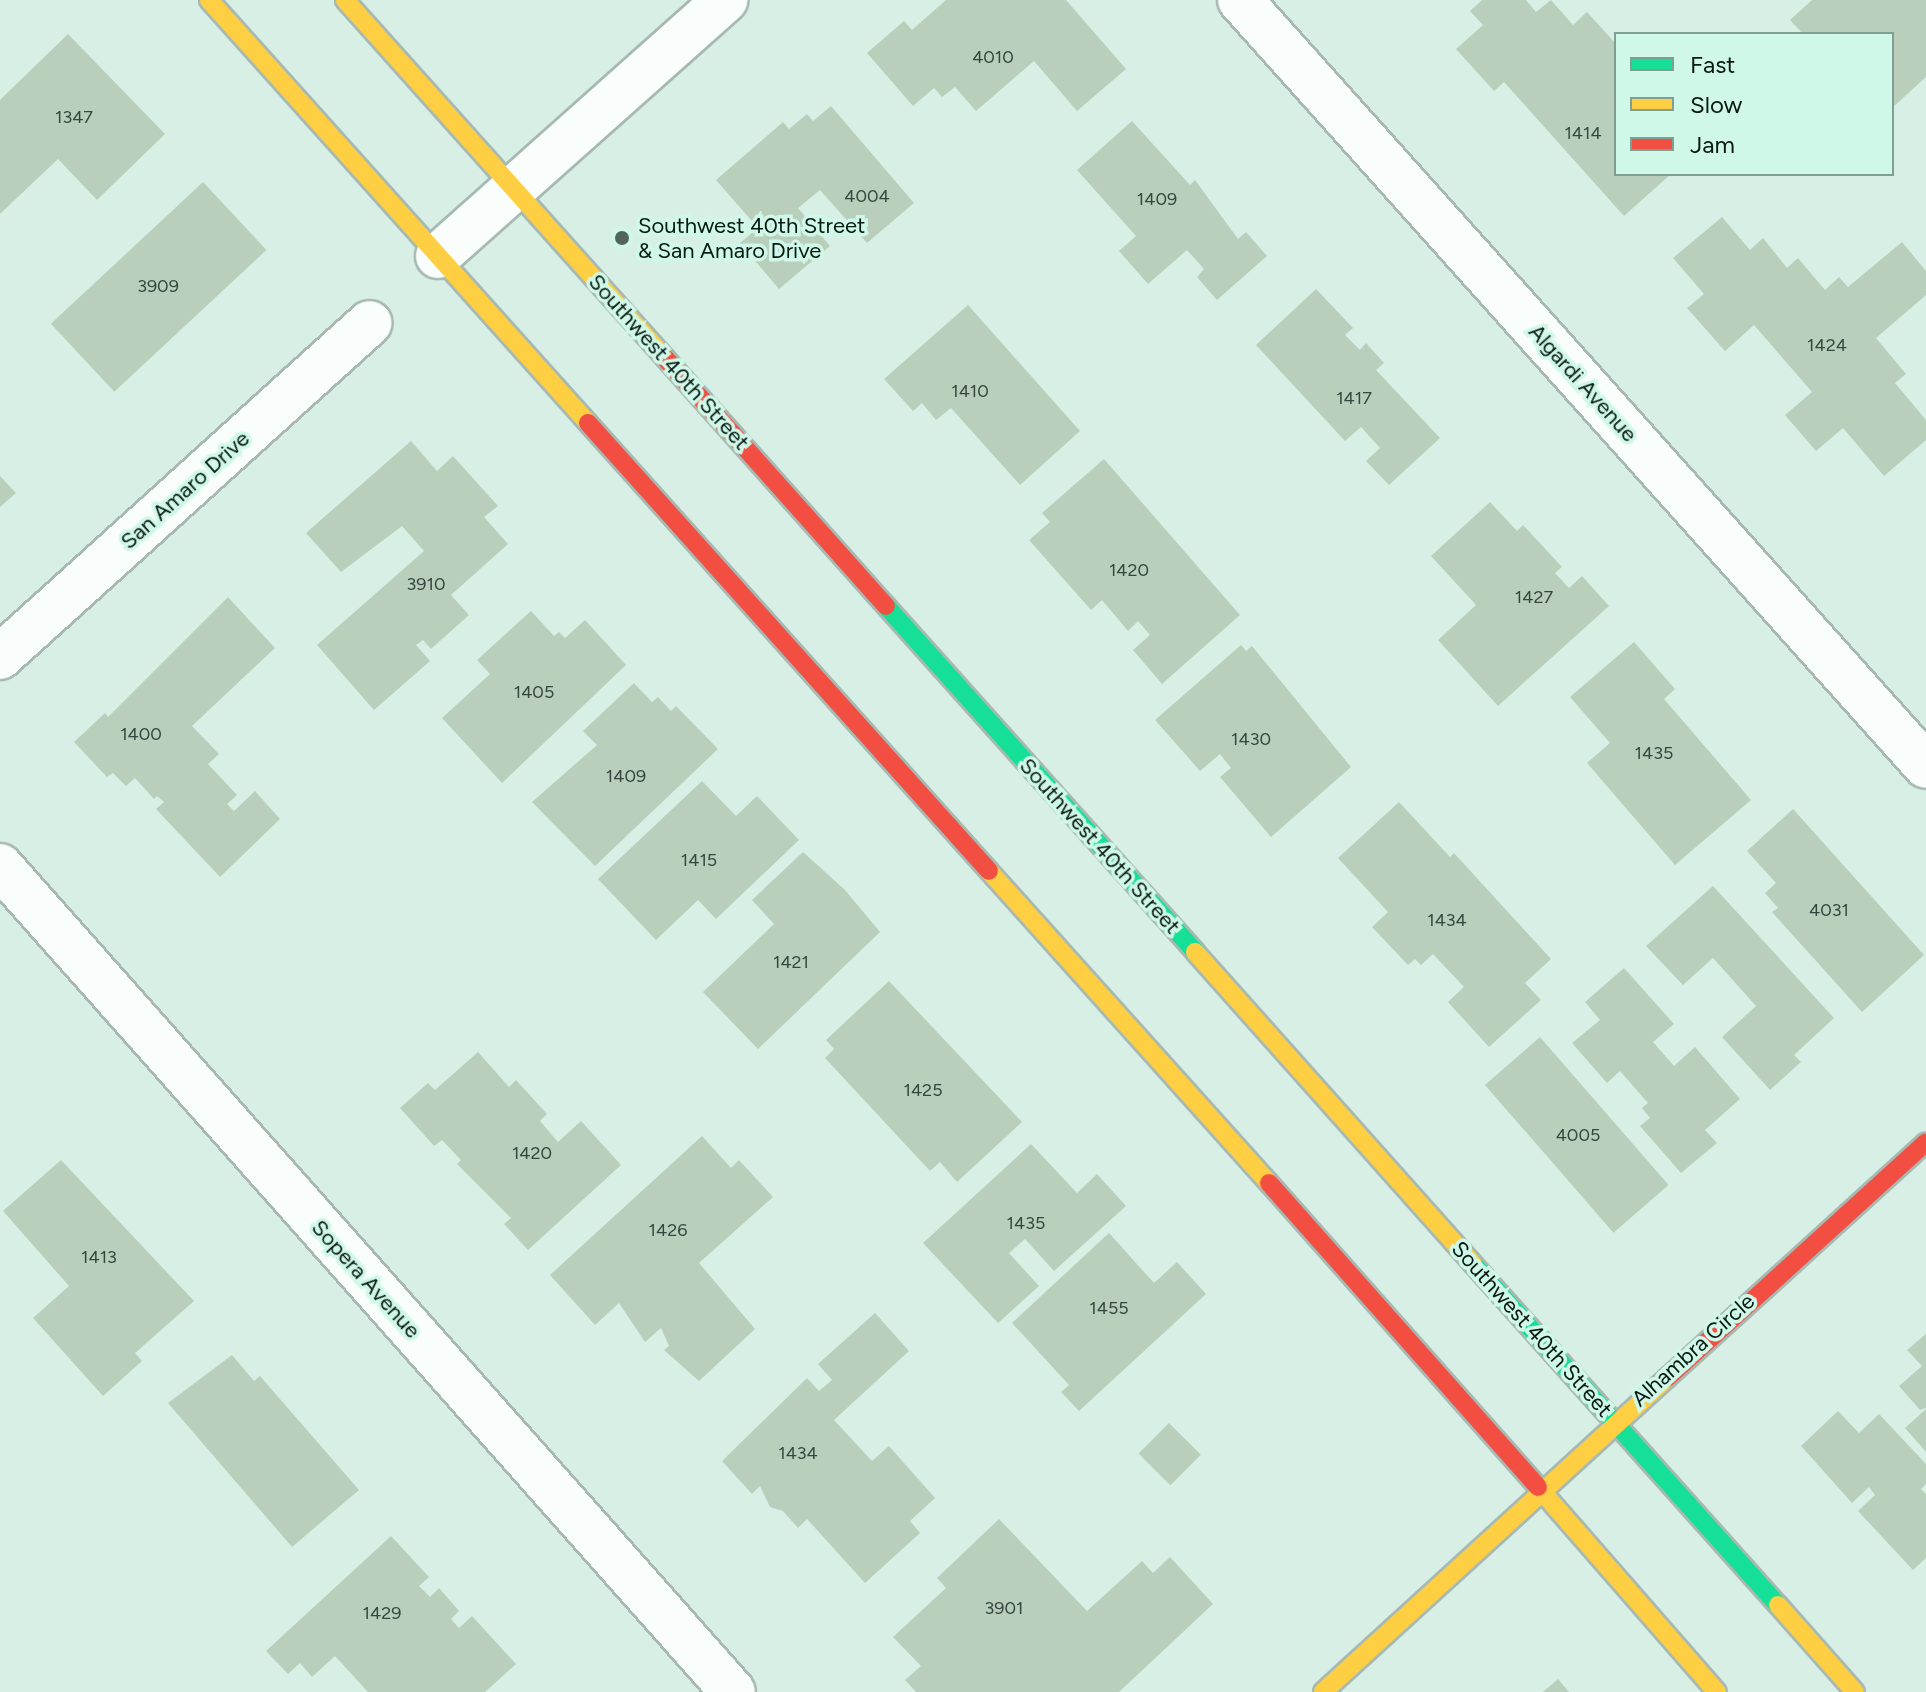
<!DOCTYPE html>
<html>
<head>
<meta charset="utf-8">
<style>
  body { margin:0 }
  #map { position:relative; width:1926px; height:1692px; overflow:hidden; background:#d8efe6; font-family:Figtree,sans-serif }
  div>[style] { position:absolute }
  .building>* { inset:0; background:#b9cfbc; transform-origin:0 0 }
  .roads { filter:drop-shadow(2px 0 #a7b9b2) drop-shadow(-2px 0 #a7b9b2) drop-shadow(0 2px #a7b9b2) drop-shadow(0 -2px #a7b9b2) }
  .street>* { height:44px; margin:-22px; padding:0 22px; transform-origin:22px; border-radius:22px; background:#f9fdfb }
  .fast>* { height:18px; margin:-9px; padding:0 9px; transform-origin:9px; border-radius:9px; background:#16e098 }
  .slow>* { height:18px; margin:-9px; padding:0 9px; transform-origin:9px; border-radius:9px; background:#ffcf43 }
  .jam>* { height:18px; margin:-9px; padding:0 9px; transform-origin:9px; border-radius:9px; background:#f24e42 }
  .dots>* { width:22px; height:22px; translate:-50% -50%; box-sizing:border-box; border:4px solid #cff8e8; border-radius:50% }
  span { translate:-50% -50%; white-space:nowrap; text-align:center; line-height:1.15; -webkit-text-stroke:7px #cff8e8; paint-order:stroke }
  .number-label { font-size:18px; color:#36463e }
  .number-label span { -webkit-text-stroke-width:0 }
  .poi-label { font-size:22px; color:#0a1914 }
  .left { translate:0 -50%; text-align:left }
  .street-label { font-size:22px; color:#0a1914 }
  .legend { position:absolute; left:1614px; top:32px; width:280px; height:144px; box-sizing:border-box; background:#cff8e8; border:2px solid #809f93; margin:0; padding:10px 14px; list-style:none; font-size:24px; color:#0a1914 }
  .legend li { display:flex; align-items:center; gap:16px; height:40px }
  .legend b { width:40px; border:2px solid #809f93 }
</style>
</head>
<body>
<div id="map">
  <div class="building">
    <i style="clip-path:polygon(946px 0,1066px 0,1126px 69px,1077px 111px,1034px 61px,976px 111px,955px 87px,942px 97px,934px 88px,913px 106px,867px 53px,904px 21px,912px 30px)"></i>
    <i style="clip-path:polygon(1482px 0,1526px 0,1536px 12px,1551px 0,1573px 25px,1587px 12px,1616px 44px,1616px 174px,1671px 174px,1624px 216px,1504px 82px,1494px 91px,1456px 49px,1483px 25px,1470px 11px)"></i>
    <i style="clip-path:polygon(1812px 0,1926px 0,1926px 77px,1893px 107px,1892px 34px,1803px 34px,1790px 20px)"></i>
    <i style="clip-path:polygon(68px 34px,165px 134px,97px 200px,58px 159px,0 214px,0 100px)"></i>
    <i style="clip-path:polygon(831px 106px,914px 203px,867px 243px,820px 190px,798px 208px,830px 246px,779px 289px,740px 243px,758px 228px,716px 180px,783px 122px,789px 129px,807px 114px,813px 121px)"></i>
    <i style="clip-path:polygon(1132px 121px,1190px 185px,1195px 180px,1238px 239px,1246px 232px,1267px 256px,1217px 300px,1197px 277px,1204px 269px,1187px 250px,1148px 284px,1119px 251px,1136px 236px,1077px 170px)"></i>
    <i style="left:203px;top:182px;width:93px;height:208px;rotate:47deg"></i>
    <i style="clip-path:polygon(1722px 217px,1750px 250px,1763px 238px,1787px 268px,1798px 258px,1825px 290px,1839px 277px,1848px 287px,1902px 242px,1926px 271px,1926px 295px,1876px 338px,1906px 374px,1895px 383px,1926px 420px,1926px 440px,1884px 476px,1843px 428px,1816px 451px,1785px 415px,1812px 392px,1754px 325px,1725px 351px,1687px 308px,1704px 294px,1673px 258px)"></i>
    <i style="clip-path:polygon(1316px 289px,1353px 328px,1345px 335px,1360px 350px,1366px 343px,1384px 363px,1376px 370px,1440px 438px,1389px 485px,1366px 461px,1380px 448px,1361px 427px,1345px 441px,1256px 345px)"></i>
    <i style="clip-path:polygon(968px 305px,1080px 431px,1020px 485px,951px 408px,936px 420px,922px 403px,913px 411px,884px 379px)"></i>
    <i style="clip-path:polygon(411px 441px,437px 471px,453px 456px,498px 506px,484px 517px,508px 544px,451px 595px,469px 615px,431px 649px,423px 640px,416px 645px,430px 661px,374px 710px,317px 645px,424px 551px,402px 526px,341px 572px,306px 533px)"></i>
    <i style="clip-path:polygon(1104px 459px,1240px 615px,1162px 684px,1133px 650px,1150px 635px,1138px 621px,1128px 631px,1102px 600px,1091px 610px,1029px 540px,1050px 522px,1042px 513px)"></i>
    <i style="clip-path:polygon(0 476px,16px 493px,0 507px)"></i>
    <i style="clip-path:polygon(1490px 502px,1517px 531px,1523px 525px,1562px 567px,1555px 573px,1569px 588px,1582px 576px,1609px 606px,1498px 706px,1438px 640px,1476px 605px,1431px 556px)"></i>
    <i style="clip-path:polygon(228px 597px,275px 648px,192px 726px,219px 754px,208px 764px,237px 795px,227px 804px,234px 811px,255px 791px,280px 819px,220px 877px,156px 809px,164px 802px,157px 796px,154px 799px,135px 778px,126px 786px,113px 773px,107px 777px,74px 742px,105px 713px,108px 717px)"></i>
    <i style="clip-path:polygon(531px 611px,554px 636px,559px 632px,565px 638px,585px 620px,626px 665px,502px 783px,442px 718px,490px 674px,477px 660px)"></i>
    <i style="clip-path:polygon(1634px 642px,1675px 689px,1664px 699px,1751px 800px,1675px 865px,1587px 763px,1610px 743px,1570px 697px)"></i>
    <i style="clip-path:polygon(1241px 645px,1246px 651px,1252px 646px,1351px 767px,1271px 837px,1220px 777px,1231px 768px,1220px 754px,1200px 771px,1155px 720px)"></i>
    <i style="clip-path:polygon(634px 683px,652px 702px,658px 697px,671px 711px,676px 706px,718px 749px,595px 866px,532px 802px,597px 745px,583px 731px)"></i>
    <i style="clip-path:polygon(702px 781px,736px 816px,757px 796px,799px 840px,716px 919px,698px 900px,656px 940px,598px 879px)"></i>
    <i style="clip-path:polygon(1399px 802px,1450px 857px,1454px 853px,1551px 959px,1525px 983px,1541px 1000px,1489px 1047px,1448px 1002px,1464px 987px,1433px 954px,1421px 965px,1415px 959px,1408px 965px,1372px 927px,1388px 912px,1338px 858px)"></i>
    <i style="clip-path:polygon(1793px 809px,1924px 955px,1862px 1012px,1772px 912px,1778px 908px,1765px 893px,1776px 883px,1747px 851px)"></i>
    <i style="clip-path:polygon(803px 852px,845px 890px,880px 932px,758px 1049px,703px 992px,774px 924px,752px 900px)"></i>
    <i style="clip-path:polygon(1713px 886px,1834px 1018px,1794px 1055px,1801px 1062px,1770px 1090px,1722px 1037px,1756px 1006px,1713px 958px,1683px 985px,1646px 946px)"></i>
    <i style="clip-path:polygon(1624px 968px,1674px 1024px,1653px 1042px,1674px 1066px,1695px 1047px,1740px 1099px,1705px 1130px,1717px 1143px,1681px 1173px,1640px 1126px,1650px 1118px,1642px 1108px,1648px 1103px,1620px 1071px,1607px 1083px,1572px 1043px,1600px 1020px,1585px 1002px)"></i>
    <i style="clip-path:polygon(889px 981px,1022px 1122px,957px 1182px,940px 1162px,930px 1171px,825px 1058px,834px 1049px,826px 1040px)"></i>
    <i style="left:1540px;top:1037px;width:196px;height:73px;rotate:49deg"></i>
    <i style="clip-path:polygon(478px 1052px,509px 1087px,516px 1080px,547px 1114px,540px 1121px,558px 1142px,581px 1121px,621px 1165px,528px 1250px,504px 1224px,511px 1218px,457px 1164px,461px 1160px,442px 1140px,434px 1146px,400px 1108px,428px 1083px,435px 1090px)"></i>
    <i style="clip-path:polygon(702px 1136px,731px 1168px,739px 1160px,773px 1197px,699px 1263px,755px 1329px,699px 1381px,664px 1350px,669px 1346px,661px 1328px,645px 1342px,619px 1303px,595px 1325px,550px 1275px)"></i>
    <i style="clip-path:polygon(1031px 1144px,1077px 1193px,1097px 1174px,1126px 1206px,1054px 1271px,1025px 1239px,1009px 1253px,1039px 1286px,998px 1323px,923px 1243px)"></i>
    <i style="clip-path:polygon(61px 1160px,194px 1301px,135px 1353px,142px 1361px,103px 1396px,33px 1318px,69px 1286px,3px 1211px)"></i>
    <i style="clip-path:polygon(1109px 1233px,1154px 1283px,1177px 1262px,1206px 1294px,1079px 1411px,1061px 1392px,1069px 1385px,1012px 1323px)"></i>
    <i style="clip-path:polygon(875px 1313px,909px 1351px,834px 1420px,872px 1461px,889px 1446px,935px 1498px,910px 1521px,920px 1533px,865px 1583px,807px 1519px,798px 1528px,783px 1511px,770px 1507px,760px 1486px,752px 1494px,722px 1461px,807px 1378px,819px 1391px,832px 1380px,818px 1364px)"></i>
    <i style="clip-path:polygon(1926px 1334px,1926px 1408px,1920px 1410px,1899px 1386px,1922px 1366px,1907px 1350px)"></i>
    <i style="clip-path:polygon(232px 1355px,254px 1381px,260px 1376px,359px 1490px,292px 1547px,168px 1403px)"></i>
    <i style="clip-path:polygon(1926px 1409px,1926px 1452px,1905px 1428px)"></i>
    <i style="clip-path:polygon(1838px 1411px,1859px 1433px,1879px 1414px,1926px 1464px,1926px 1484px,1921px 1489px,1926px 1494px,1926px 1558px,1913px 1570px,1858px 1511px,1875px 1495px,1869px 1487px,1852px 1503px,1801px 1446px)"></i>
    <i style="left:1169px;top:1423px;width:45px;height:43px;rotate:45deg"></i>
    <i style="clip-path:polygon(999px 1519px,1087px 1611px,1142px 1561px,1153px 1573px,1170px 1557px,1213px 1604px,1119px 1692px,916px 1692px,905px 1680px,921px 1666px,893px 1637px,946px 1588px,937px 1578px)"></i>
    <i style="clip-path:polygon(391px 1536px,429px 1577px,419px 1586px,430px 1597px,439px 1588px,459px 1611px,451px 1619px,459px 1628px,472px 1616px,516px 1664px,485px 1692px,368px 1692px,335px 1656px,312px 1677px,300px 1663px,288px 1674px,266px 1651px)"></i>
    <i style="clip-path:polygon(1558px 1679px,1569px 1692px,1543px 1692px)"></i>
  </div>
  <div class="roads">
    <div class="street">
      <i style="left:1240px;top:0;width:1028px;rotate:48.15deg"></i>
      <i style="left:438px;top:256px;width:385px;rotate:-41.7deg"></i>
      <i style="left:0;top:657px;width:498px;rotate:-42.1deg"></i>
      <i style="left:0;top:866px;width:1104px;rotate:48.41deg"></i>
    </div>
    <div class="fast">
      <i style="left:886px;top:606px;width:464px;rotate:48.2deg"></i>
      <i style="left:1473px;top:1264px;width:457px;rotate:48.2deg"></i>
    </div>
    <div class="slow">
      <i style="left:209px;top:0;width:568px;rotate:48.14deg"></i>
      <i style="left:345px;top:0;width:480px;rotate:48.2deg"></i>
      <i style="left:989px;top:871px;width:419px;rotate:48.1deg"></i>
      <i style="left:1195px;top:952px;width:418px;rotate:48.3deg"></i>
      <i style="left:1538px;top:1487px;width:272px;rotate:48.9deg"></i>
      <i style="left:1778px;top:1605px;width:116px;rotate:48.5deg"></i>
      <i style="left:1323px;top:1692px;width:466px;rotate:-42.4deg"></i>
    </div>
    <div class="jam">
      <i style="left:665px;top:358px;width:332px;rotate:48.3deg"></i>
      <i style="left:588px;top:423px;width:601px;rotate:48.17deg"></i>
      <i style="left:1269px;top:1183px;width:406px;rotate:48.5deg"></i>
      <i style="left:1667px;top:1378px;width:350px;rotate:-42.3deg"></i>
    </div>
  </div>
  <div class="dots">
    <i style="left:622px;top:238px;background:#52645e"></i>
  </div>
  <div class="number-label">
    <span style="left:993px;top:57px">4010</span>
    <span style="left:74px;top:117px">1347</span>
    <span style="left:1583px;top:133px">1414</span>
    <span style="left:867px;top:196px">4004</span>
    <span style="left:1157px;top:199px">1409</span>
    <span style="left:158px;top:286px">3909</span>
    <span style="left:1827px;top:345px">1424</span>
    <span style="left:970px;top:391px">1410</span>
    <span style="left:1354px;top:398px">1417</span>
    <span style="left:1129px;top:570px">1420</span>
    <span style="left:426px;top:584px">3910</span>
    <span style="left:1534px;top:597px">1427</span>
    <span style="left:534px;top:692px">1405</span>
    <span style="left:141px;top:734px">1400</span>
    <span style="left:1251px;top:739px">1430</span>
    <span style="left:1654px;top:753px">1435</span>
    <span style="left:626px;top:776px">1409</span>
    <span style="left:699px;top:860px">1415</span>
    <span style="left:1829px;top:910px">4031</span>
    <span style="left:1447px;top:920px">1434</span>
    <span style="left:791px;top:962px">1421</span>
    <span style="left:923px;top:1090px">1425</span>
    <span style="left:1578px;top:1135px">4005</span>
    <span style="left:532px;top:1153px">1420</span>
    <span style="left:1026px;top:1223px">1435</span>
    <span style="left:668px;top:1230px">1426</span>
    <span style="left:99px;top:1257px">1413</span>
    <span style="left:1109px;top:1308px">1455</span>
    <span style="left:798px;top:1453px">1434</span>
    <span style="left:1004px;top:1608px">3901</span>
    <span style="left:382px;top:1613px">1429</span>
  </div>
  <div class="poi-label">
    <span class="left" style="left:638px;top:238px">Southwest 40th Street<br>&amp; San Amaro Drive</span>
  </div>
  <div class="street-label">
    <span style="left:669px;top:362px;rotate:48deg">Southwest 40th Street</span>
    <span style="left:1583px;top:383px;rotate:48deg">Algardi Avenue</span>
    <span style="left:185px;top:490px;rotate:-42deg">San Amaro Drive</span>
    <span style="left:1100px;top:846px;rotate:48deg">Southwest 40th Street</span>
    <span style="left:366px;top:1279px;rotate:48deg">Sopera Avenue</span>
    <span style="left:1532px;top:1329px;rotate:48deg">Southwest 40th Street</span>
    <span style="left:1693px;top:1350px;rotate:-42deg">Alhambra Circle</span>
  </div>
  <ul class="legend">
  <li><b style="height:10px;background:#16e098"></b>Fast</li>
  <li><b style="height:10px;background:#ffcf43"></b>Slow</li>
  <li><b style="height:10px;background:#f24e42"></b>Jam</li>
  </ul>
</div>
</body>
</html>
